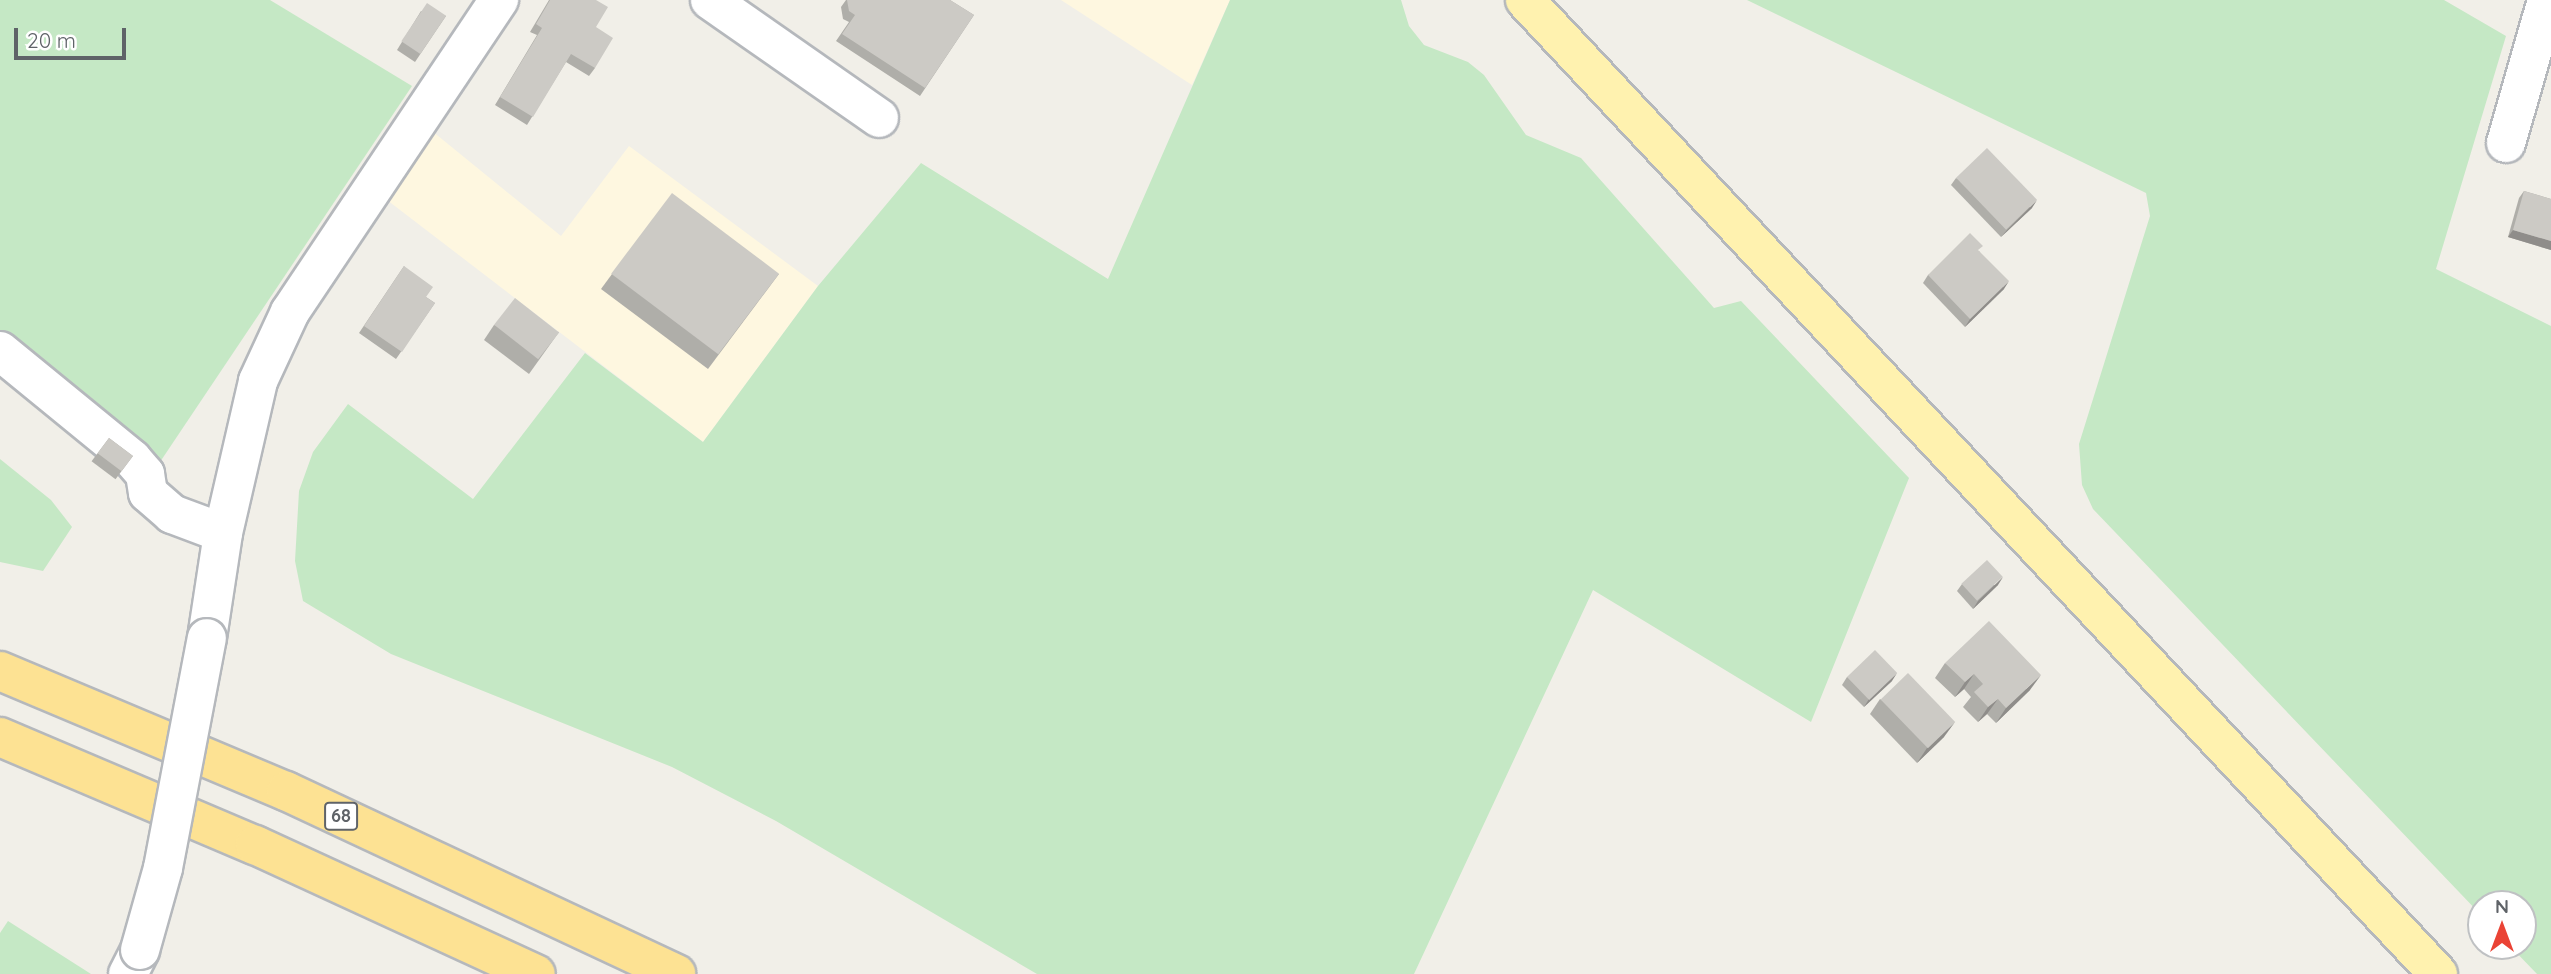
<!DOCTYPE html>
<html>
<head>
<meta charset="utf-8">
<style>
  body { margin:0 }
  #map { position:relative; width:2551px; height:974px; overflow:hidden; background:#f1efe8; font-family:Quicksand,sans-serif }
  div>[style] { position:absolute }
  .commercial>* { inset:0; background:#fef7e0 }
  .green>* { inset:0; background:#c5e8c5 }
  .roads { filter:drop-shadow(2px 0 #b5b8bc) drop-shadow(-2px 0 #b5b8bc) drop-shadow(0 2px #b5b8bc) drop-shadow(0 -2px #b5b8bc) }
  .minor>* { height:38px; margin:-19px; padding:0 19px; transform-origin:19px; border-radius:19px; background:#fff }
  .major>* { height:38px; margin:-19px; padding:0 19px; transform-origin:19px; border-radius:19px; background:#fff2af }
  .highway>* { height:38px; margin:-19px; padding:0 19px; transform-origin:19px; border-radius:19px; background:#fde293 }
  .bridges { filter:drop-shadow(2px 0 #b5b8bc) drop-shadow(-2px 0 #b5b8bc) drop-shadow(0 2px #b5b8bc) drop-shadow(0 -2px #b5b8bc) }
  .minor-bridge>* { height:38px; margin:-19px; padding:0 19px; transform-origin:19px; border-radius:19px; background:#fff }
  .wall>* { inset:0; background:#afaea9; transform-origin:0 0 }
  .shaded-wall>* { inset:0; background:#8f8d8a }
  .building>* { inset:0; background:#cccac5; transform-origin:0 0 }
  span { translate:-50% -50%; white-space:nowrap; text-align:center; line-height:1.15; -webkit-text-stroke:5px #fff; paint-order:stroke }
  .shield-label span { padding:2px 5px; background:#fff; border:2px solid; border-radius:5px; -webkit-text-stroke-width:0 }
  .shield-label { font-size:18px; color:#5f6368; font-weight:700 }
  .north { position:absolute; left:2467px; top:890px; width:70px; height:70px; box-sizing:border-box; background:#fff; border:2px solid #bfc1c3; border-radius:50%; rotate:0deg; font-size:19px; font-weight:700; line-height:28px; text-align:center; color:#5f6368 }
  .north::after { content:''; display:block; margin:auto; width:24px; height:32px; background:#ea4335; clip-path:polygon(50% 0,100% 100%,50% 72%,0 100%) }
  .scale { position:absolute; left:14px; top:28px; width:112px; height:32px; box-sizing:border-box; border:4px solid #5f6368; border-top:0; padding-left:9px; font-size:21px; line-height:24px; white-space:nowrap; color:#5f6368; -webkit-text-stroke:5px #fff; paint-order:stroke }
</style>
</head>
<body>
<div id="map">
  <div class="commercial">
    <i style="clip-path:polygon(1061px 0,1230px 0,1192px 85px)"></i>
    <i style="clip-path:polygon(432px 131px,561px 236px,629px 146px,818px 286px,703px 442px,387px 200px)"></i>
  </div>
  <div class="green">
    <i style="clip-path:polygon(0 0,270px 0,412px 86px,160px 462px,0 330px)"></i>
    <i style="clip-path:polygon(1230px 0,1401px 0,1409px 26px,1424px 45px,1468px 62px,1484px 75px,1526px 135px,1581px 158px,1714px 308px,1741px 301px,1909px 478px,1811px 722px,1593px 590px,1414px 974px,1037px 974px,776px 821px,672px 767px,391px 654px,303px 601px,295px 561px,299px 491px,313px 452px,348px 404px,473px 499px,585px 353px,703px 442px,818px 286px,921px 163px,1108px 279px)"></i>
    <i style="clip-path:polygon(1747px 0,2444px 0,2506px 36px,2436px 269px,2551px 326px,2551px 974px,2537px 974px,2510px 946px,2523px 946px,2523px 904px,2481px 904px,2481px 915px,2093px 509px,2082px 485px,2079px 444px,2150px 216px,2146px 193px)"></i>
    <i style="clip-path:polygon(0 459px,51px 500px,72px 527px,43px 571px,0 562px)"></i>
    <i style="clip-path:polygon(8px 921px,91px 974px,0 974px,0 933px)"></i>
  </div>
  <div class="roads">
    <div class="minor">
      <i style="left:710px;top:0;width:206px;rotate:34.9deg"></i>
      <i style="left:2506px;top:143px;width:149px;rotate:-74deg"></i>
      <i style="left:0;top:351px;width:171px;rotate:39.3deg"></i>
      <i style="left:132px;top:459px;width:20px;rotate:49deg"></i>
      <i style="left:145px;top:474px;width:19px;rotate:81deg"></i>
      <i style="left:148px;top:493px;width:32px;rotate:41deg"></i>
      <i style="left:172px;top:514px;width:54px;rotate:20.4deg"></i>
      <i style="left:207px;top:638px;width:106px;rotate:-81.3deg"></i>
      <i style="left:223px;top:533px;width:156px;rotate:-77deg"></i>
      <i style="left:258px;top:381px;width:76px;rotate:-65.1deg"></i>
      <i style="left:290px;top:312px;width:376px;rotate:-56.2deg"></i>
      <i style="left:128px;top:974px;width:27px;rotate:-63deg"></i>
    </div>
    <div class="major">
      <i style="left:1525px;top:0;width:1335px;rotate:46.85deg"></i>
    </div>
    <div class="highway">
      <i style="left:0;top:671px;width:310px;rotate:22.8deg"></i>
      <i style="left:286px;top:791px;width:431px;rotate:25.1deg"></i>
      <i style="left:0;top:737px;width:277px;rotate:23deg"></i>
      <i style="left:255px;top:845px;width:309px;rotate:24.7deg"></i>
    </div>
  </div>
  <div class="bridges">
    <div class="minor-bridge">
      <i style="left:140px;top:950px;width:85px;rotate:-74.3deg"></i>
      <i style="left:163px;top:868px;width:234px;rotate:-79.2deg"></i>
    </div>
  </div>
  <div class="wall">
    <i style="clip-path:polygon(549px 0,596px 0,595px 68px,589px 76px,566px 62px,527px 125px,495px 105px,537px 35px,530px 32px)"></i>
    <i style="clip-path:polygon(846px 0,950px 0,974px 15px,920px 96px,836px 41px,849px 22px,843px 19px,841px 7px)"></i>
    <i style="clip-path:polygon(421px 11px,446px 16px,415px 62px,397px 50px)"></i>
    <i style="clip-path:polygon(1956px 178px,2032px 208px,2001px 237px,1951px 185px)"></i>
    <i style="clip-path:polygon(2524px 191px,2551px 199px,2551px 250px,2508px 237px,2519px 198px)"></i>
    <i style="clip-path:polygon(1979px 251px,2004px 289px,1965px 327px,1923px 283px,1928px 275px)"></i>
    <i style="clip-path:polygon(404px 266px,426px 297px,435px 303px,396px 359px,359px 333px)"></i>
    <i style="clip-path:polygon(612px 274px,779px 274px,708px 369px,601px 289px)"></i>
    <i style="clip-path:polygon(494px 325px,559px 332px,529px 374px,484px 340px)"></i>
    <i style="left:109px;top:438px;width:30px;height:29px;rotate:37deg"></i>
    <i style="clip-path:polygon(1962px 584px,1998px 585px,1973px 609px,1957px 591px)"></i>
    <i style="clip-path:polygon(1945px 663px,2030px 690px,1996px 723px,1987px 714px,1978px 722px,1963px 707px,1971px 697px,1964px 689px,1955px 697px,1935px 678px)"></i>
    <i style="clip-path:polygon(1847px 677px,1892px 681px,1864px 707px,1842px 685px)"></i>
    <i style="clip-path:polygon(1880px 699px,1944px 737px,1917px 763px,1870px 714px)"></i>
  </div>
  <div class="shaded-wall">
    <i style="clip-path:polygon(2037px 200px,2032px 208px,2001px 237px,2007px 230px)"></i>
    <i style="clip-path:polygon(2513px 230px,2551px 241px,2551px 250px,2508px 237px)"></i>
    <i style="clip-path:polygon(2009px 281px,2004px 289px,1965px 327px,1970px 319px)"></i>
    <i style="clip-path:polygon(2003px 577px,1998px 585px,1973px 609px,1978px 601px)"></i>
    <i style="clip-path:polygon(1897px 673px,1892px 681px,1864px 707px,1869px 699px)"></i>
    <i style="clip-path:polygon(1974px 674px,1964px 689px,1955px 697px,1965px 682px)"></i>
    <i style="clip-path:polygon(2041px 675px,2030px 690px,1996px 723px,2006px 708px)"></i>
    <i style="clip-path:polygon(1998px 699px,1987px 714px,1978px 722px,1988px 707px)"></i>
    <i style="clip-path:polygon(1955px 722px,1944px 737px,1917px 763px,1927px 748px)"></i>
  </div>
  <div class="building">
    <i style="clip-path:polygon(550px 0,596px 0,608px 7px,596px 27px,613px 38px,595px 68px,571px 54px,533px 117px,500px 97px,542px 28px,536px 24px)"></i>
    <i style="clip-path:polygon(847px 0,950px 0,974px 15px,925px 88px,842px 34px,855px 15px,849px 11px)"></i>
    <i style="left:427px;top:3px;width:23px;height:46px;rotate:34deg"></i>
    <i style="left:1987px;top:148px;width:72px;height:43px;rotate:46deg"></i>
    <i style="clip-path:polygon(2524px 191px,2551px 199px,2551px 241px,2513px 230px)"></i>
    <i style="left:672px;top:193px;width:134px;height:101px;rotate:37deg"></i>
    <i style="clip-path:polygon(1970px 233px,1983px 246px,1978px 250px,2009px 281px,1970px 319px,1928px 275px)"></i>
    <i style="clip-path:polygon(404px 266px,433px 287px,426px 297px,435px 303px,402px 352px,364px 326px)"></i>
    <i style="left:515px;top:298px;width:56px;height:34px;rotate:38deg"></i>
    <i style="left:109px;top:438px;width:30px;height:19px;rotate:37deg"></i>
    <i style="left:1987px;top:560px;width:23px;height:35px;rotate:47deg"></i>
    <i style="clip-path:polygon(1989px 621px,2041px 675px,2006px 708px,1998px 699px,1988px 707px,1974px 692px,1983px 684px,1974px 674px,1965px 682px,1945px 663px)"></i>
    <i style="left:1875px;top:650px;width:32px;height:39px;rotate:46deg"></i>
    <i style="left:1908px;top:673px;width:68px;height:38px;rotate:46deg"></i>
  </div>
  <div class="shield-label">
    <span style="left:341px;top:816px">68</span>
  </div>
  <div class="north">N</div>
  <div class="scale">20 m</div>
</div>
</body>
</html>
